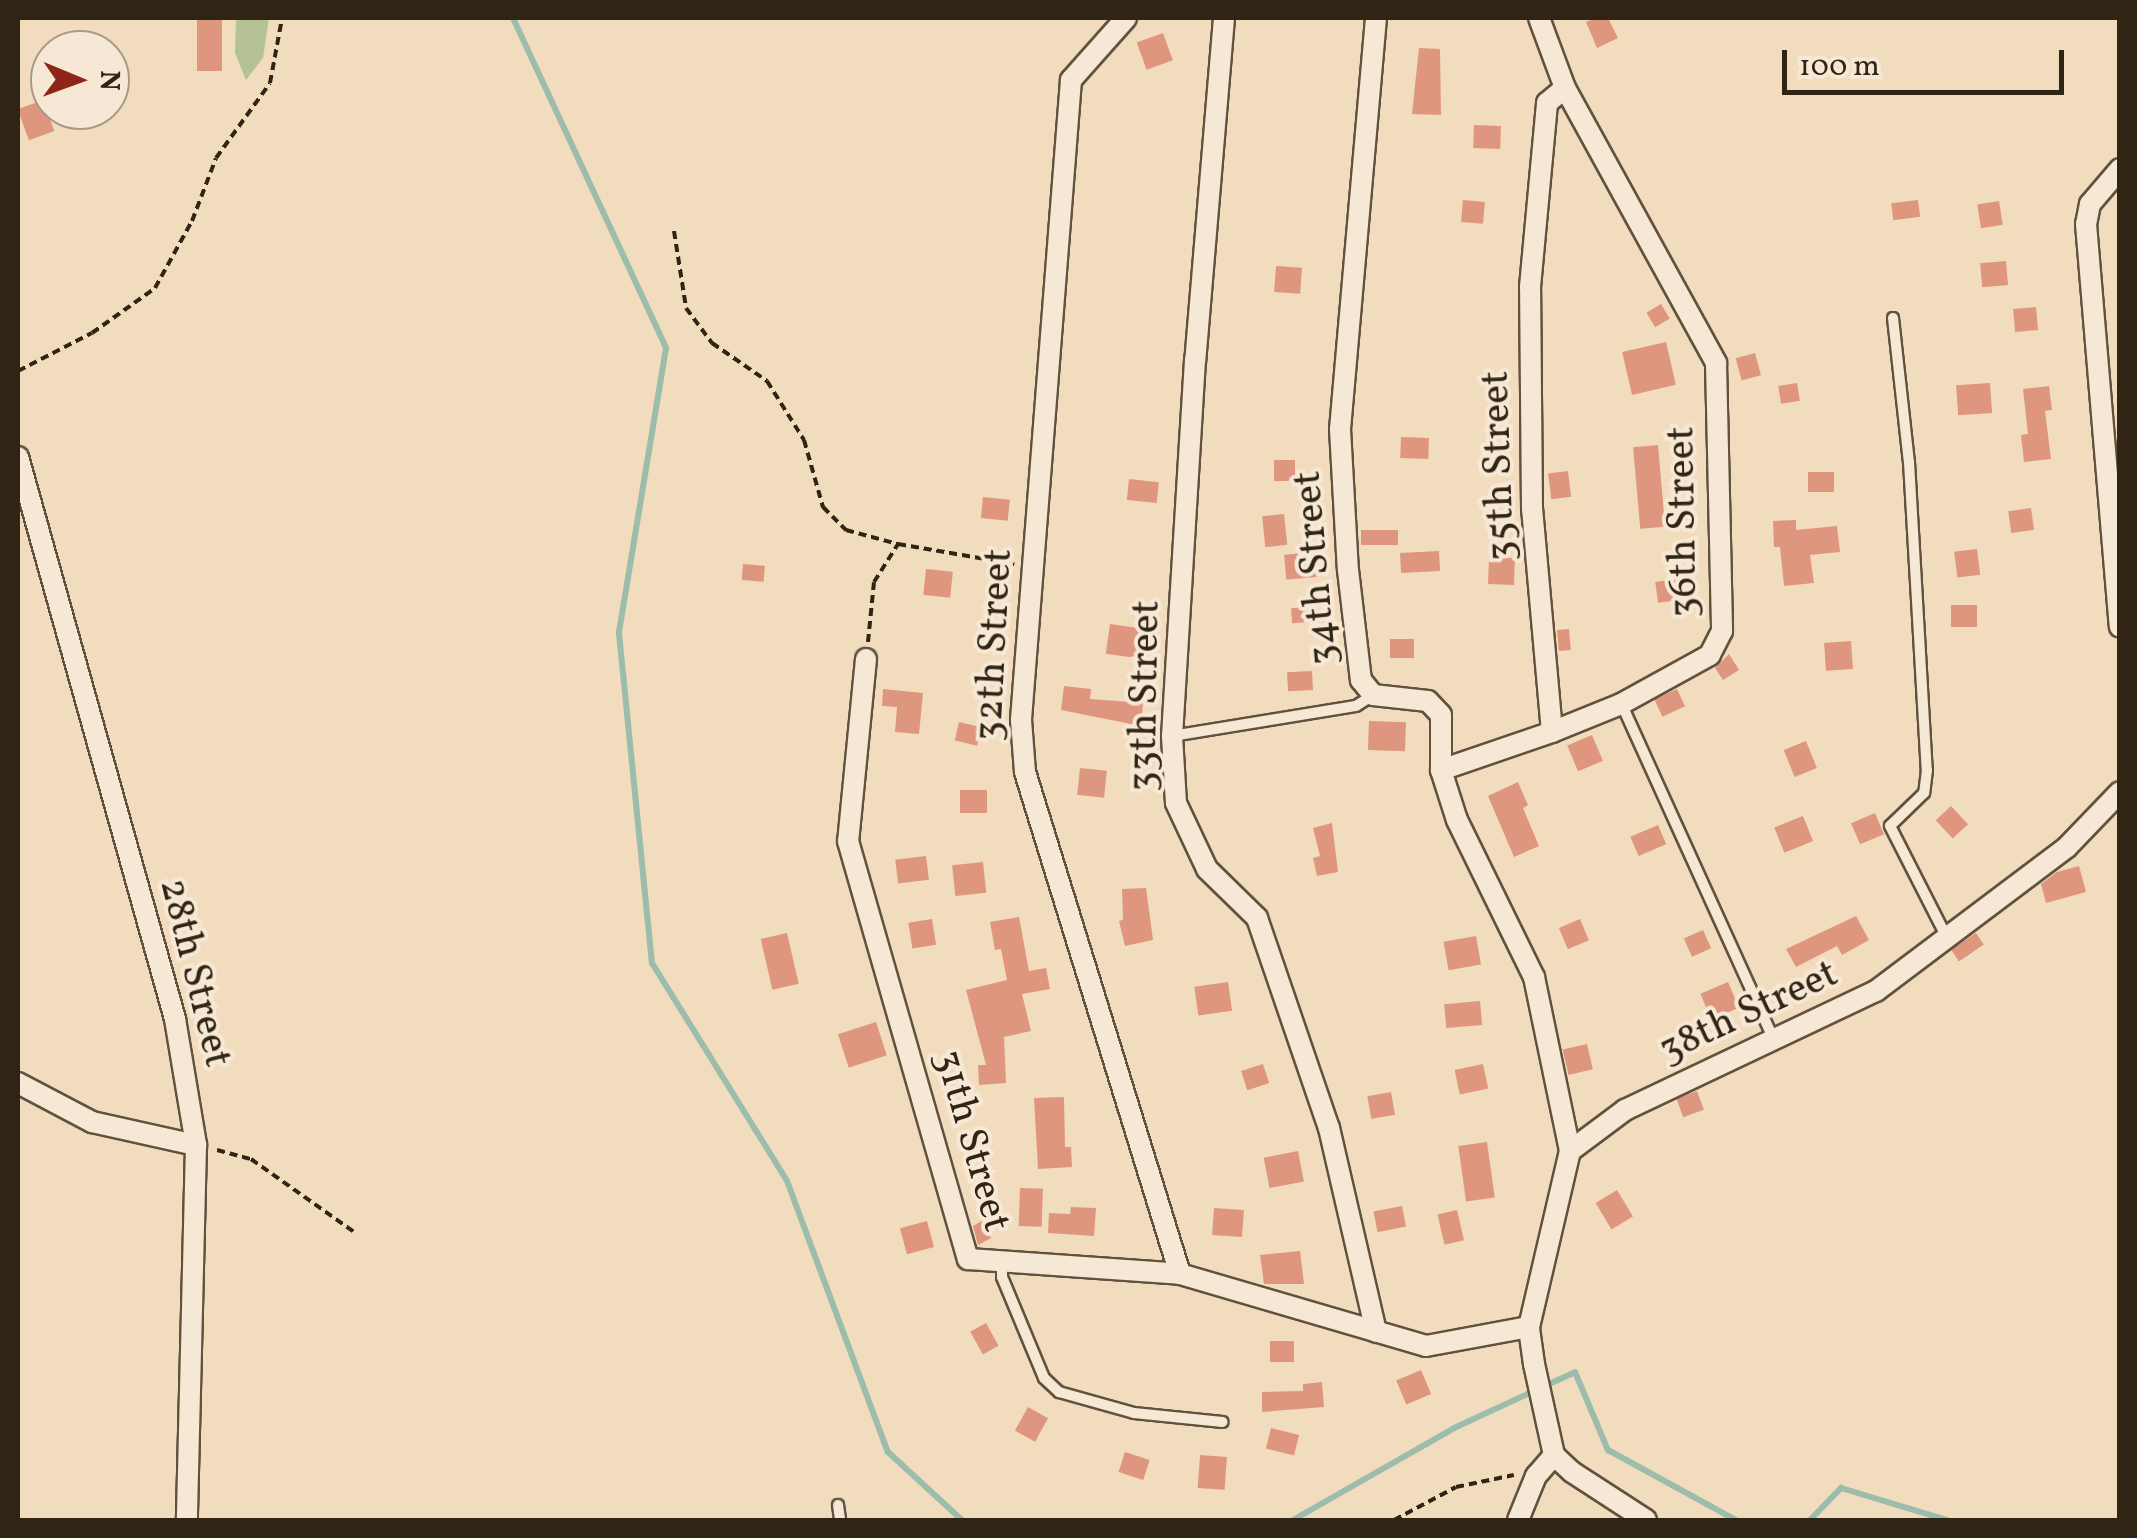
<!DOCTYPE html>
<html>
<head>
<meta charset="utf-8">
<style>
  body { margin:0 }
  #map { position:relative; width:2137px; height:1538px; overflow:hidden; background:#f2dcbe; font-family:Vollkorn,serif }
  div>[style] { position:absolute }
  .green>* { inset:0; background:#b4c296 }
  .stream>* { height:6px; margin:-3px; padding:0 3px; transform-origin:3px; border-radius:3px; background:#9cbcac }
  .building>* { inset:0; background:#df967e; transform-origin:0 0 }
  .path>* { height:4px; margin-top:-2px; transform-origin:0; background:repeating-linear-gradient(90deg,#302414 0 8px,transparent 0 13px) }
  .roads { filter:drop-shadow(2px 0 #60523e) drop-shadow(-2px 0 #60523e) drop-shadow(0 2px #60523e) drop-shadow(0 -2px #60523e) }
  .service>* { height:10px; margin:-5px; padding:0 5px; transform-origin:5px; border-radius:5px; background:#f7e8d5 }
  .minor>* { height:20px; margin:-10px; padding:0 10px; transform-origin:10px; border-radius:10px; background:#f7e8d5 }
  span { translate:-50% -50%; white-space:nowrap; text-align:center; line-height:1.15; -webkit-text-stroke:8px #f7e8d5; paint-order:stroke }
  .street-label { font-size:40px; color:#302414 }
  .frame { position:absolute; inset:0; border:20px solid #302414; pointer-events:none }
  .north { position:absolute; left:30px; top:30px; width:100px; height:100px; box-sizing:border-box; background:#f7e8d5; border:2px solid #a79a88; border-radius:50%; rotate:91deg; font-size:28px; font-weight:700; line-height:40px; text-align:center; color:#302414 }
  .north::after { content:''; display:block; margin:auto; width:35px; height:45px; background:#8f2418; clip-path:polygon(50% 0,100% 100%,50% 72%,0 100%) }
  .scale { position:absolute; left:1782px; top:50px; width:282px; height:45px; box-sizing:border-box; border:5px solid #302414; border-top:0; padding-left:12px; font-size:30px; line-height:35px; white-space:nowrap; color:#302414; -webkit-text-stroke:8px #f7e8d5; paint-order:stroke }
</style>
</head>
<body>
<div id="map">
  <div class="green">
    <i style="clip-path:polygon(236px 18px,269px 18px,263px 58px,246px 80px,235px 53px)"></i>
  </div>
  <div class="stream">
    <i style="left:513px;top:18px;width:364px;rotate:65.1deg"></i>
    <i style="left:666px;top:348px;width:289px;rotate:99.4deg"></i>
    <i style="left:619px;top:633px;width:332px;rotate:84.3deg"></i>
    <i style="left:652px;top:963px;width:256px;rotate:58.2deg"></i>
    <i style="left:787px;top:1181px;width:289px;rotate:69.6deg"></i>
    <i style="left:888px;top:1452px;width:100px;rotate:42.6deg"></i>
    <i style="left:1293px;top:1520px;width:185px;rotate:-29.7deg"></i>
    <i style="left:1454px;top:1428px;width:133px;rotate:-24.8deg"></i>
    <i style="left:1575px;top:1372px;width:85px;rotate:67.1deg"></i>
    <i style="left:1608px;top:1450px;width:146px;rotate:28.7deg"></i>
    <i style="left:1810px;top:1520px;width:45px;rotate:-45.9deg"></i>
    <i style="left:1841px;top:1488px;width:111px;rotate:16.8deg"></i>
  </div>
  <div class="building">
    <i style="left:197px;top:18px;width:25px;height:53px"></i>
    <i style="clip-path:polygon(1596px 18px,1608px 18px,1618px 38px,1597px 48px,1586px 22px)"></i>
    <i style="left:1163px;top:33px;width:29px;height:28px;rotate:70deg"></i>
    <i style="clip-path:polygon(1419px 48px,1440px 49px,1441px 115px,1412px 114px)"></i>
    <i style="left:43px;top:100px;width:33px;height:27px;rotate:70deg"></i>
    <i style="left:1474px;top:125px;width:27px;height:23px;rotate:2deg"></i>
    <i style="left:1463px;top:200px;width:22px;height:22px;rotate:5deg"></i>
    <i style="left:1918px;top:200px;width:17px;height:27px;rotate:83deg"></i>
    <i style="left:1999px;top:201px;width:24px;height:22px;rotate:81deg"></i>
    <i style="left:2006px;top:261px;width:24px;height:26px;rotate:85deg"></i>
    <i style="left:1276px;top:266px;width:26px;height:26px;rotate:4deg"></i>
    <i style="left:1661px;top:304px;width:17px;height:17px;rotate:59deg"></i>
    <i style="left:2036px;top:307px;width:23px;height:23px;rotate:85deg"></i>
    <i style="left:1666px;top:342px;width:44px;height:45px;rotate:77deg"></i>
    <i style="left:1755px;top:353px;width:23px;height:20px;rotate:75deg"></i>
    <i style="left:1797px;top:383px;width:18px;height:19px;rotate:81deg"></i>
    <i style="left:1990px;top:383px;width:30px;height:34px;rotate:86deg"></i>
    <i style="clip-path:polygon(2049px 386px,2052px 410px,2045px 411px,2051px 459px,2024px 462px,2021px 435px,2028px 434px,2023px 389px)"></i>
    <i style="left:1401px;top:437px;width:28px;height:21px;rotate:2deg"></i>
    <i style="left:1658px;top:445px;width:82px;height:25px;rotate:85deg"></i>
    <i style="left:1274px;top:460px;width:21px;height:21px"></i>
    <i style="left:1568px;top:471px;width:26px;height:20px;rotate:83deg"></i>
    <i style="left:1808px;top:472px;width:26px;height:20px"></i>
    <i style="left:1129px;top:479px;width:30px;height:21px;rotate:6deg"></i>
    <i style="left:983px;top:497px;width:27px;height:21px;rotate:6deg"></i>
    <i style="left:2031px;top:508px;width:22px;height:23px;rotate:82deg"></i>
    <i style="left:1284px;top:514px;width:31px;height:22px;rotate:84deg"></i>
    <i style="clip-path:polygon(1796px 520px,1796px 530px,1837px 526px,1840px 552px,1810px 555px,1814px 583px,1784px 586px,1780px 547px,1774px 547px,1773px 521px)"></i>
    <i style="left:1361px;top:530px;width:37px;height:15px"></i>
    <i style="left:1977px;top:549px;width:26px;height:23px;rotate:83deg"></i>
    <i style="left:1439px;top:551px;width:20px;height:39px;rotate:87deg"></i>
    <i style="left:1315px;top:552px;width:25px;height:31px;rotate:85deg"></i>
    <i style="left:1489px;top:557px;width:26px;height:27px;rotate:2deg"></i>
    <i style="left:743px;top:564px;width:22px;height:16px;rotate:5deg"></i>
    <i style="left:926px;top:569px;width:27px;height:26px;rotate:6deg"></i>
    <i style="left:1677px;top:579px;width:21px;height:22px;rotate:82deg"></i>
    <i style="left:1951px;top:605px;width:26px;height:22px"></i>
    <i style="left:1309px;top:607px;width:15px;height:18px;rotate:86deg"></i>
    <i style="left:1110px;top:624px;width:36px;height:30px;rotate:8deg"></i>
    <i style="left:1569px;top:629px;width:21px;height:12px;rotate:85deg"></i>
    <i style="left:1390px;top:639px;width:24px;height:19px"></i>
    <i style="left:1851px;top:641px;width:28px;height:27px;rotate:86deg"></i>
    <i style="clip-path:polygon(1729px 654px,1739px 670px,1723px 680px,1715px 668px)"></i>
    <i style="left:1312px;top:671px;width:19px;height:25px;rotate:87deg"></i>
    <i style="clip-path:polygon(1064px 686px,1091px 689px,1090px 699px,1143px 703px,1141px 726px,1061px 710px)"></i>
    <i style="clip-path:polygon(883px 689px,923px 693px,919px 734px,895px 732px,897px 707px,882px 706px)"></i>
    <i style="left:1677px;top:689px;width:19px;height:25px;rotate:65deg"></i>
    <i style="left:1369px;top:721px;width:37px;height:29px;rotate:2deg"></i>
    <i style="left:959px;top:722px;width:23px;height:19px;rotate:13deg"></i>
    <i style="left:1592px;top:735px;width:28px;height:27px;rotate:67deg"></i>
    <i style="left:1806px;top:741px;width:29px;height:24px;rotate:68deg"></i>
    <i style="left:1080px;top:768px;width:27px;height:27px;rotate:6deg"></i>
    <i style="clip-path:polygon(1518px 782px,1528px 805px,1523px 808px,1539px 846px,1514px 857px,1488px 796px)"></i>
    <i style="left:960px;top:790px;width:27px;height:23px"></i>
    <i style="left:1951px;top:806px;width:25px;height:21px;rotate:47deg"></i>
    <i style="left:1875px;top:813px;width:23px;height:26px;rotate:67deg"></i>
    <i style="left:1803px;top:816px;width:27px;height:31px;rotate:68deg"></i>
    <i style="clip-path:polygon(1332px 823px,1338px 872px,1317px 876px,1313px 858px,1320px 856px,1313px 828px)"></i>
    <i style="left:1658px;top:825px;width:21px;height:30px;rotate:67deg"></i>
    <i style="left:926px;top:856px;width:24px;height:31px;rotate:83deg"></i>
    <i style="left:983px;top:862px;width:31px;height:31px;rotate:84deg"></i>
    <i style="clip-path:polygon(2079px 866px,2086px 892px,2046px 903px,2041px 884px,2057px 872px)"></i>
    <i style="clip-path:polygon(1146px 888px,1153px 940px,1125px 946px,1119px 921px,1123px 920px,1122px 889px)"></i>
    <i style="clip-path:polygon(1856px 916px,1869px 940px,1842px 955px,1837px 946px,1796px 967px,1786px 949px)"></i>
    <i style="clip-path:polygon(1019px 917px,1029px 971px,1046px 968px,1050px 989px,1022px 994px,1031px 1031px,1004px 1037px,1006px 1083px,979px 1085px,978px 1065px,986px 1065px,966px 990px,1007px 980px,1001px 949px,995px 950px,990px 922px)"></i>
    <i style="left:932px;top:919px;width:26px;height:24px;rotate:81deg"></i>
    <i style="left:1580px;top:919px;width:23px;height:23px;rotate:67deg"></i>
    <i style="left:1703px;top:930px;width:20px;height:21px;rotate:66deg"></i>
    <i style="left:787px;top:933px;width:52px;height:27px;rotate:77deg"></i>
    <i style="left:1976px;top:933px;width:14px;height:30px;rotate:56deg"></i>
    <i style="left:1476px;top:936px;width:29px;height:33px;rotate:80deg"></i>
    <i style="left:1228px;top:982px;width:29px;height:34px;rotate:82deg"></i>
    <i style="left:1728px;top:982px;width:28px;height:30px;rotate:67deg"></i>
    <i style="left:1480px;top:1001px;width:24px;height:36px;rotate:85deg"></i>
    <i style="left:876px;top:1022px;width:35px;height:40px;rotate:72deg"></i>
    <i style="left:1587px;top:1044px;width:26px;height:25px;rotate:77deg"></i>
    <i style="left:1263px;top:1064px;width:20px;height:23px;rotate:72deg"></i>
    <i style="left:1483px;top:1064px;width:25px;height:29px;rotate:78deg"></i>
    <i style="left:1697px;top:1091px;width:20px;height:22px;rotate:70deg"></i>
    <i style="left:1391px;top:1092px;width:23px;height:24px;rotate:80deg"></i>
    <i style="clip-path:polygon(1064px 1097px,1065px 1147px,1071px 1147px,1072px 1167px,1038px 1169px,1034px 1098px)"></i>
    <i style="left:1487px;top:1142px;width:56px;height:29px;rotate:82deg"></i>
    <i style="left:1298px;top:1151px;width:31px;height:35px;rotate:79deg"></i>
    <i style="left:1020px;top:1188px;width:23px;height:38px;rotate:2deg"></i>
    <i style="left:1617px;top:1190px;width:31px;height:25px;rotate:59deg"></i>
    <i style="left:1402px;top:1206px;width:21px;height:29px;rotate:79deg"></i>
    <i style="clip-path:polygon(1071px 1207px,1096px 1208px,1094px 1236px,1048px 1233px,1049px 1213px,1070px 1214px)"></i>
    <i style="left:1214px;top:1208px;width:30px;height:27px;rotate:4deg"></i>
    <i style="left:1457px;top:1210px;width:31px;height:20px;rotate:77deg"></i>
    <i style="left:927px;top:1221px;width:27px;height:28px;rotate:75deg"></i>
    <i style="clip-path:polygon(982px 1221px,991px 1238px,978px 1245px,973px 1226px)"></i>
    <i style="clip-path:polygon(1300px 1251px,1304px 1284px,1264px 1284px,1260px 1255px)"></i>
    <i style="left:986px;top:1323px;width:26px;height:18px;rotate:61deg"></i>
    <i style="left:1270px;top:1341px;width:24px;height:21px"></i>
    <i style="left:1421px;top:1370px;width:26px;height:27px;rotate:67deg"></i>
    <i style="clip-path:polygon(1322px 1382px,1324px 1407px,1262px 1412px,1262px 1392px,1303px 1391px,1303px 1384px)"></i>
    <i style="left:1028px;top:1407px;width:23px;height:27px;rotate:29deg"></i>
    <i style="left:1271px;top:1428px;width:29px;height:21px;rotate:14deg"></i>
    <i style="left:1125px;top:1452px;width:26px;height:21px;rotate:18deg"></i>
    <i style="left:1200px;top:1455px;width:27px;height:33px;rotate:4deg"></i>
  </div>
  <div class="path">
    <i style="left:674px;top:231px;width:78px;rotate:81.1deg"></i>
    <i style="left:686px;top:308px;width:44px;rotate:53.4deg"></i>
    <i style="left:712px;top:343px;width:67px;rotate:34.6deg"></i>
    <i style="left:767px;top:381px;width:70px;rotate:57.9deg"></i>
    <i style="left:804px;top:440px;width:70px;rotate:74.2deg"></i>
    <i style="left:823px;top:507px;width:33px;rotate:45deg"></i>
    <i style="left:846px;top:530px;width:54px;rotate:15.1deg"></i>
    <i style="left:898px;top:544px;width:118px;rotate:9.8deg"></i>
    <i style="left:18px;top:371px;width:83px;rotate:-27.2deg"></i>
    <i style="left:92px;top:333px;width:77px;rotate:-35.5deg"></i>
    <i style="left:155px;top:288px;width:77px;rotate:-61.1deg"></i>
    <i style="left:192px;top:221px;width:67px;rotate:-69.1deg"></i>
    <i style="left:216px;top:158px;width:92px;rotate:-54.2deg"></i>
    <i style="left:270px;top:83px;width:66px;rotate:-79.5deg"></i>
    <i style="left:868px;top:642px;width:60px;rotate:-84.3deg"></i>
    <i style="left:874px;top:582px;width:45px;rotate:-57.7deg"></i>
    <i style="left:217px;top:1150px;width:35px;rotate:15deg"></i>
    <i style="left:251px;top:1159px;width:130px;rotate:35.3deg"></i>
    <i style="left:1394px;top:1520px;width:70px;rotate:-28deg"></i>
    <i style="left:1456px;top:1487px;width:59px;rotate:-11.7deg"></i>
  </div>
  <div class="roads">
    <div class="service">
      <i style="left:1893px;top:318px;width:145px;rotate:83.7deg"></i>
      <i style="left:1909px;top:462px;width:309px;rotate:86.7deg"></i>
      <i style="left:1927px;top:770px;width:23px;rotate:97deg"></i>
      <i style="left:1924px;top:793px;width:47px;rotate:135.9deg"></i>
      <i style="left:1890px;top:826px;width:128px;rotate:63deg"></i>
      <i style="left:1622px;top:705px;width:368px;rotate:65.6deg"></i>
      <i style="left:1172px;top:736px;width:186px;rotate:-9.3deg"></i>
      <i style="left:1356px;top:706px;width:20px;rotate:-33deg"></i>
      <i style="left:1002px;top:1261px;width:16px;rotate:90deg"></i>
      <i style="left:1002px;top:1277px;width:109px;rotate:67.4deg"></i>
      <i style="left:1044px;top:1378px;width:21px;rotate:43deg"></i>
      <i style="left:1059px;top:1392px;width:78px;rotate:15.6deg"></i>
      <i style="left:1134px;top:1413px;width:89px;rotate:5.8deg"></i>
      <i style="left:838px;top:1505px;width:15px;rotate:82deg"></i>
    </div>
    <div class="minor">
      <i style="left:1126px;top:18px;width:83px;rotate:131.6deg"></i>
      <i style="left:1071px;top:80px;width:642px;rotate:94.47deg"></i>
      <i style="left:1021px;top:720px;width:52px;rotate:85.6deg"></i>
      <i style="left:1025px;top:772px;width:525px;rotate:72.84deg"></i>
      <i style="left:1224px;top:18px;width:343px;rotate:94.8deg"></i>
      <i style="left:1195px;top:360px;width:377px;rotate:93.5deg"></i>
      <i style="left:1172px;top:736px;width:67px;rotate:86.6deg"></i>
      <i style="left:1176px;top:803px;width:73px;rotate:64.8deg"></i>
      <i style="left:1207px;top:869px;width:70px;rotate:44.4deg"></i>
      <i style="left:1257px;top:918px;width:222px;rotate:71.1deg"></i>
      <i style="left:1329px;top:1128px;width:209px;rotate:77deg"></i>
      <i style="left:1376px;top:18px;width:413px;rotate:95deg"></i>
      <i style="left:1340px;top:429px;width:141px;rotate:86.8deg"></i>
      <i style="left:1348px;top:570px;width:111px;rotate:83.3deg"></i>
      <i style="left:1361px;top:680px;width:19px;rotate:51deg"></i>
      <i style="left:1373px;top:695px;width:55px;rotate:6.2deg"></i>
      <i style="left:1428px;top:701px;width:19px;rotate:47deg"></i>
      <i style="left:1441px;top:715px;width:55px;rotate:90deg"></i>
      <i style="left:1441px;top:770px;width:52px;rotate:72.3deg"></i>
      <i style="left:1457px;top:820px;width:175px;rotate:63.9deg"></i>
      <i style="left:1534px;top:977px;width:178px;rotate:78.3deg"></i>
      <i style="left:1539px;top:18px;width:75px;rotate:69.6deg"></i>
      <i style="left:1565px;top:88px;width:314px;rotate:61.2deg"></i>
      <i style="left:1716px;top:363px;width:268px;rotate:88.7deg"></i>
      <i style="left:1722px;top:631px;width:27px;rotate:117deg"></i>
      <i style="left:1710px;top:655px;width:102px;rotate:151.2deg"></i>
      <i style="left:1621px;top:704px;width:74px;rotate:157.9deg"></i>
      <i style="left:2120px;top:169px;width:46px;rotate:130.6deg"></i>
      <i style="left:2090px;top:204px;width:20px;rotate:101deg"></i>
      <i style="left:2086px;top:224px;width:404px;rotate:85.2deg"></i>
      <i style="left:18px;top:457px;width:584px;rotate:74.39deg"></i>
      <i style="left:175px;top:1019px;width:128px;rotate:80.5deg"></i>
      <i style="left:196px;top:1145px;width:375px;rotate:91.4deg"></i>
      <i style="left:866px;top:659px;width:183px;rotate:95.6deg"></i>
      <i style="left:848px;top:841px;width:435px;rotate:74deg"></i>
      <i style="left:968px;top:1259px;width:213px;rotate:4deg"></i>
      <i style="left:1180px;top:1274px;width:256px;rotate:16.3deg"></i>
      <i style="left:1426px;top:1346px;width:105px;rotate:-10.5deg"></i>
      <i style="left:1441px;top:770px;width:117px;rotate:-18.9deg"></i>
      <i style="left:1552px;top:732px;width:224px;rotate:-95.1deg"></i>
      <i style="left:1532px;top:509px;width:222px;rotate:-90.5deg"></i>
      <i style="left:1530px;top:287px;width:185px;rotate:-84.7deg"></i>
      <i style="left:1547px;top:103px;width:23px;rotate:-40deg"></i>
      <i style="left:18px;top:1083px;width:84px;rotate:27.8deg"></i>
      <i style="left:92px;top:1122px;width:107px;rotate:12.5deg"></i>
      <i style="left:1518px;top:1520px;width:48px;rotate:-67.8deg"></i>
      <i style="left:1536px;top:1476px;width:28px;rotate:-49deg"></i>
      <i style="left:1646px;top:1520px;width:88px;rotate:-147deg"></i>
      <i style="left:1572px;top:1472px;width:25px;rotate:-137deg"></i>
      <i style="left:1554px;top:1455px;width:93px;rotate:-102.4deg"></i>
      <i style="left:1534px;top:1364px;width:37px;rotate:-98deg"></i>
      <i style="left:1529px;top:1327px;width:181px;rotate:-76.9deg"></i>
      <i style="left:1570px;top:1151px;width:69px;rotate:-36.7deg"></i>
      <i style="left:1625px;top:1110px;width:278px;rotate:-25.4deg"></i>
      <i style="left:1876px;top:991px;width:239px;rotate:-37deg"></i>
      <i style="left:2067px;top:847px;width:76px;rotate:-46.1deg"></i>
    </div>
  </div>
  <div class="street-label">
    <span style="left:1500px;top:466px;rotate:-92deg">35th Street</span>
    <span style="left:1684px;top:522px;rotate:-91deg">36th Street</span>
    <span style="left:1317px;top:568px;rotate:-95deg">34th Street</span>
    <span style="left:995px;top:645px;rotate:-87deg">32th Street</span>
    <span style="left:1146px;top:696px;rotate:-89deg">33th Street</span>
    <span style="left:194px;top:973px;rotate:76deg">28th Street</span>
    <span style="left:1749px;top:1013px;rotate:-25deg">38th Street</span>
    <span style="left:971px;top:1141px;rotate:74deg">31th Street</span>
  </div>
  <div class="frame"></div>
  <div class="north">N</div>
  <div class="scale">100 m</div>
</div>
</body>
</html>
